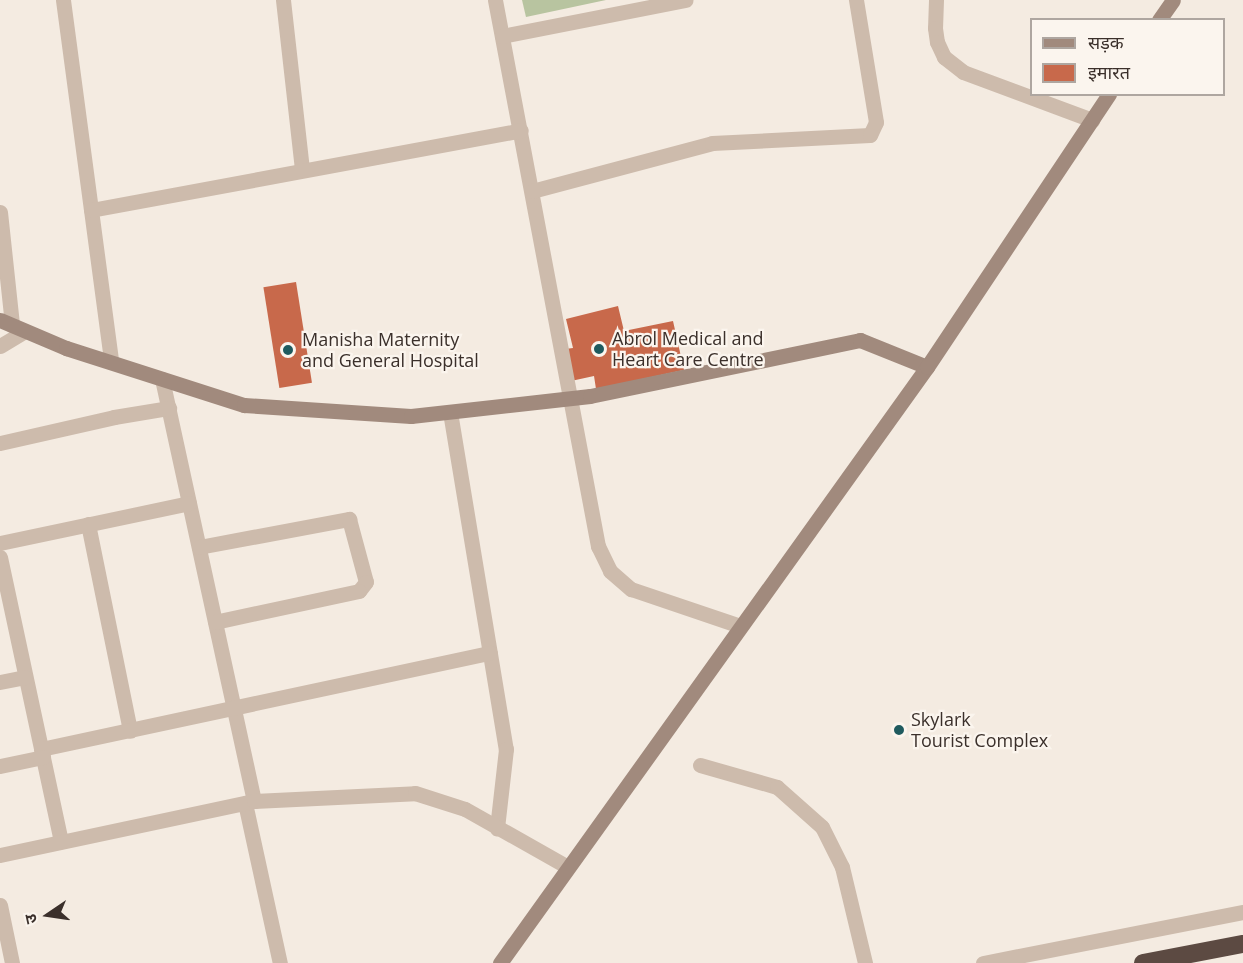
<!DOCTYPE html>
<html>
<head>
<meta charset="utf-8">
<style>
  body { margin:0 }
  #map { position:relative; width:1243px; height:963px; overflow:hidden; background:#f4ebe1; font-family:"Open Sans","Noto Sans Devanagari",sans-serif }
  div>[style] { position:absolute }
  .green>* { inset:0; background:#b8c4a0 }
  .building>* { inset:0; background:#c8694b; transform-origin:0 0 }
  .street>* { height:15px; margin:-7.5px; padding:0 7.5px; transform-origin:7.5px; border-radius:7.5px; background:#cdbbac }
  .secondary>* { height:15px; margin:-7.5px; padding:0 7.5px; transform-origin:7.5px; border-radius:7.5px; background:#a18a7d }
  .highway>* { height:18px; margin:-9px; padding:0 9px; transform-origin:9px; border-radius:9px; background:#5c4a42 }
  .dots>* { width:16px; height:16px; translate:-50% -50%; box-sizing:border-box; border:3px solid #fbf5ee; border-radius:50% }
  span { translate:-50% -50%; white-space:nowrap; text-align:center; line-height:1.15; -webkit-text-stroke:4.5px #fbf5ee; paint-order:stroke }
  .poi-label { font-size:18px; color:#3b302b }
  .left { translate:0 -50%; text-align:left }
  .legend { position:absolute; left:1030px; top:18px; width:195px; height:78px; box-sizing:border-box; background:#fbf5ee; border:2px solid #aea6a0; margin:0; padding:8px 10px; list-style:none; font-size:18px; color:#3b302b }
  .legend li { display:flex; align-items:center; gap:12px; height:30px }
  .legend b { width:30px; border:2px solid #aea6a0 }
  .north { position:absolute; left:18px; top:885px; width:60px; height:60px; -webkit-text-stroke:4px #fbf5ee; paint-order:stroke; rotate:257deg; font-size:16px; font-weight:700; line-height:24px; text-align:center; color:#3b302b }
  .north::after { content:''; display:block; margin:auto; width:21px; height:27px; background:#3b302b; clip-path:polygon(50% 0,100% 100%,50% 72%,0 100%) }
</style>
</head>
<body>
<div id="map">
  <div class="green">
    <i style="clip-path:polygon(522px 0,606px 0,526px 17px)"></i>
  </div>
  <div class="building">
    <i style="left:296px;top:282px;width:102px;height:33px;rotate:81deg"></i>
    <i style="clip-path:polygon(618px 306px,624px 331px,673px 321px,684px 370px,596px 389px,594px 376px,571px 381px,565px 349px,573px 348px,566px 319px)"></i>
  </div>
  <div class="street">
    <i style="left:63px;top:0;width:365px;rotate:82.4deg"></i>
    <i style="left:283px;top:0;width:171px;rotate:83.6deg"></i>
    <i style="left:495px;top:0;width:556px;rotate:79.32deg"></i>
    <i style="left:598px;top:546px;width:28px;rotate:64deg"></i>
    <i style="left:610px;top:571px;width:28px;rotate:41deg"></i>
    <i style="left:631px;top:589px;width:115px;rotate:18.7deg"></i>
    <i style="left:936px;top:0;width:28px;rotate:92deg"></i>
    <i style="left:935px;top:28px;width:14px;rotate:82deg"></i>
    <i style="left:937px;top:42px;width:17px;rotate:65deg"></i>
    <i style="left:944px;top:57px;width:24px;rotate:38deg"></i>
    <i style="left:963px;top:72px;width:138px;rotate:20.4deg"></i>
    <i style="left:502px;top:36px;width:187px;rotate:-11.1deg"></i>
    <i style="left:532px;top:191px;width:186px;rotate:-14.9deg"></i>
    <i style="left:712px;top:143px;width:158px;rotate:-2.9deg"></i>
    <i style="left:870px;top:135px;width:14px;rotate:-65deg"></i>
    <i style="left:876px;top:122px;width:124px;rotate:-99.3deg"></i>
    <i style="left:91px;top:210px;width:437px;rotate:-10.5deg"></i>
    <i style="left:0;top:212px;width:114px;rotate:83.9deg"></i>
    <i style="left:0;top:346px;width:29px;rotate:-31deg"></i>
    <i style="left:162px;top:379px;width:432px;rotate:77.7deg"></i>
    <i style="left:450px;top:412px;width:342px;rotate:80.6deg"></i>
    <i style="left:506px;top:749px;width:80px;rotate:96.5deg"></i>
    <i style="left:0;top:443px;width:117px;rotate:-12.8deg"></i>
    <i style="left:114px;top:417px;width:56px;rotate:-9.3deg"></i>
    <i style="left:88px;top:524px;width:211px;rotate:78.5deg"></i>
    <i style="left:0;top:543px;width:193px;rotate:-11.9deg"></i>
    <i style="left:199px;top:547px;width:153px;rotate:-10.6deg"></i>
    <i style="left:349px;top:519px;width:65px;rotate:74.9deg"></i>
    <i style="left:366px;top:582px;width:11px;rotate:128deg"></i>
    <i style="left:359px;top:591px;width:147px;rotate:167.9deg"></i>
    <i style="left:0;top:557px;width:291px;rotate:77.9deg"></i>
    <i style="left:0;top:682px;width:25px;rotate:-11deg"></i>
    <i style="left:41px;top:749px;width:459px;rotate:-12.1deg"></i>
    <i style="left:700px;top:765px;width:80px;rotate:15.9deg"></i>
    <i style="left:777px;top:787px;width:60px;rotate:41.6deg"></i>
    <i style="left:822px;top:827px;width:45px;rotate:63.4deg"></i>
    <i style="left:842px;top:867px;width:99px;rotate:76.5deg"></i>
    <i style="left:0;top:766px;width:44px;rotate:-11.8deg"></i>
    <i style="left:245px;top:803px;width:164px;rotate:77.7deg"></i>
    <i style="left:0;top:855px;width:260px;rotate:-12deg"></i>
    <i style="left:254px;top:801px;width:161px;rotate:-2.8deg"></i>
    <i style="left:415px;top:793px;width:52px;rotate:17.7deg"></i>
    <i style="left:465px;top:809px;width:118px;rotate:29.4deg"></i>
    <i style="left:0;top:905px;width:59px;rotate:78.3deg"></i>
    <i style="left:983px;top:963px;width:265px;rotate:-11.1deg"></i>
  </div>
  <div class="secondary">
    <i style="left:1159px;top:20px;width:24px;rotate:-55deg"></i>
    <i style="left:0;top:320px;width:72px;rotate:23deg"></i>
    <i style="left:66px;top:348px;width:187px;rotate:17.8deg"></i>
    <i style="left:244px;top:405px;width:167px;rotate:3.8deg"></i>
    <i style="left:411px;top:416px;width:180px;rotate:-6.4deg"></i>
    <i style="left:590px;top:396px;width:276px;rotate:-11.7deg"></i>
    <i style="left:860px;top:340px;width:72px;rotate:21.9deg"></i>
    <i style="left:500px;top:963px;width:733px;rotate:-54.38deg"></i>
    <i style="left:927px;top:367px;width:328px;rotate:-56.3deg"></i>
  </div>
  <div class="highway">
    <i style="left:1143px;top:963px;width:102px;rotate:-10.8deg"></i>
  </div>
  <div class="dots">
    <i style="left:599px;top:349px;background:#1f5a5e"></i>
    <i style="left:288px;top:350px;background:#1f5a5e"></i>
    <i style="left:899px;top:730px;background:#1f5a5e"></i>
  </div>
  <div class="poi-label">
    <span class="left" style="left:612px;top:349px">Abrol Medical and<br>Heart Care Centre</span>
    <span class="left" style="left:302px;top:350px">Manisha Maternity<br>and General Hospital</span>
    <span class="left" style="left:911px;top:730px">Skylark<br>Tourist Complex</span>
  </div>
  <ul class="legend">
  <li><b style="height:8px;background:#a18a7d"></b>सड़क</li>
  <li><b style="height:16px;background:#c8694b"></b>इमारत</li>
  </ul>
  <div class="north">उ</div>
</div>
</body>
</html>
